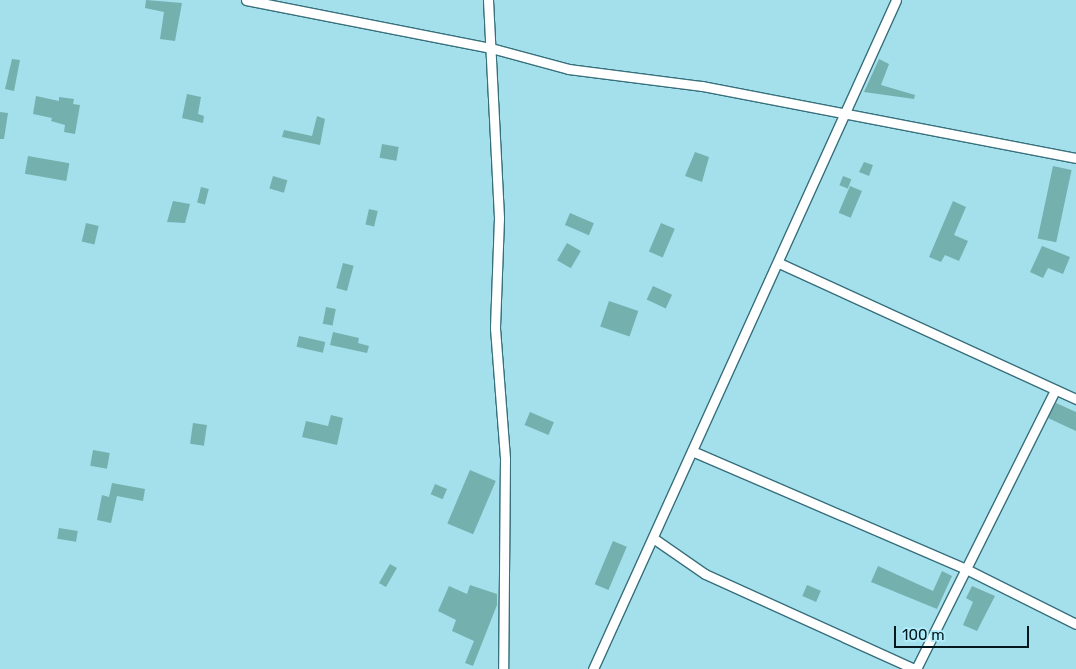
<!DOCTYPE html>
<html>
<head>
<meta charset="utf-8">
<style>
  body { margin:0 }
  #map { position:relative; width:1076px; height:669px; overflow:hidden; background:#a4dfec; font-family:Rubik,sans-serif }
  div>[style] { position:absolute }
  .building>* { inset:0; background:#74b0ae; transform-origin:0 0 }
  .roads { filter:drop-shadow(1px 0 #37707c) drop-shadow(-1px 0 #37707c) drop-shadow(0 1px #37707c) drop-shadow(0 -1px #37707c) }
  .minor>* { height:9px; margin:-4.5px; padding:0 4.5px; transform-origin:4.5px; border-radius:4.5px; background:#fff }
  span { translate:-50% -50%; white-space:nowrap; text-align:center; line-height:1.15; -webkit-text-stroke:5px #b1ecfa; paint-order:stroke }
  .scale { position:absolute; left:894px; top:626px; width:135px; height:22px; box-sizing:border-box; border:2px solid #02181d; border-top:0; padding-left:6px; font-size:15px; line-height:18px; white-space:nowrap; color:#02181d; -webkit-text-stroke:4px #b1ecfa; paint-order:stroke }
</style>
</head>
<body>
<div id="map">
  <div class="building">
    <i style="clip-path:polygon(146px 0,182px 3px,175px 41px,160px 39px,164px 12px,145px 8px)"></i>
    <i style="clip-path:polygon(12px 59px,20px 60px,14px 91px,5px 89px)"></i>
    <i style="clip-path:polygon(879px 59px,889px 64px,881px 85px,915px 95px,914px 99px,864px 92px)"></i>
    <i style="clip-path:polygon(187px 94px,201px 97px,198px 114px,204px 116px,203px 123px,182px 118px)"></i>
    <i style="clip-path:polygon(36px 96px,59px 101px,59px 97px,74px 99px,73px 104px,80px 105px,75px 134px,64px 132px,65px 125px,51px 121px,52px 118px,33px 114px)"></i>
    <i style="clip-path:polygon(0 112px,8px 113px,4px 139px,0 139px)"></i>
    <i style="clip-path:polygon(317px 116px,325px 119px,320px 145px,282px 137px,284px 130px,312px 136px)"></i>
    <i style="left:382px;top:144px;width:17px;height:14px;rotate:10deg"></i>
    <i style="clip-path:polygon(695px 152px,709px 157px,702px 182px,685px 176px)"></i>
    <i style="left:28px;top:156px;width:42px;height:18px;rotate:10deg"></i>
    <i style="clip-path:polygon(864px 162px,873px 165px,869px 176px,859px 172px)"></i>
    <i style="left:1053px;top:166px;width:19px;height:74px;rotate:12deg"></i>
    <i style="left:273px;top:176px;width:15px;height:13px;rotate:16deg"></i>
    <i style="left:843px;top:176px;width:9px;height:10px;rotate:21deg"></i>
    <i style="left:850px;top:186px;width:13px;height:29px;rotate:23deg"></i>
    <i style="left:201px;top:187px;width:8px;height:16px;rotate:14deg"></i>
    <i style="clip-path:polygon(173px 201px,190px 204px,185px 223px,167px 222px)"></i>
    <i style="clip-path:polygon(953px 201px,966px 207px,954px 235px,968px 241px,959px 261px,945px 255px,941px 262px,929px 257px)"></i>
    <i style="left:369px;top:209px;width:9px;height:16px;rotate:13deg"></i>
    <i style="left:570px;top:213px;width:26px;height:13px;rotate:23deg"></i>
    <i style="left:86px;top:223px;width:13px;height:19px;rotate:13deg"></i>
    <i style="left:661px;top:223px;width:15px;height:31px;rotate:23deg"></i>
    <i style="left:567px;top:243px;width:16px;height:20px;rotate:30deg"></i>
    <i style="clip-path:polygon(1042px 246px,1070px 257px,1063px 274px,1048px 268px,1043px 278px,1030px 272px)"></i>
    <i style="left:343px;top:263px;width:11px;height:26px;rotate:15deg"></i>
    <i style="left:653px;top:286px;width:21px;height:15px;rotate:25deg"></i>
    <i style="left:609px;top:301px;width:31px;height:27px;rotate:19deg"></i>
    <i style="left:326px;top:307px;width:10px;height:17px;rotate:11deg"></i>
    <i style="clip-path:polygon(333px 332px,359px 338px,358px 343px,369px 346px,367px 353px,330px 345px)"></i>
    <i style="left:299px;top:336px;width:27px;height:11px;rotate:13deg"></i>
    <i style="clip-path:polygon(1056px 403px,1076px 412px,1076px 431px,1048px 418px)"></i>
    <i style="left:530px;top:412px;width:26px;height:14px;rotate:23deg"></i>
    <i style="clip-path:polygon(331px 415px,343px 418px,337px 445px,302px 437px,306px 421px,328px 426px)"></i>
    <i style="left:193px;top:423px;width:14px;height:21px;rotate:8deg"></i>
    <i style="left:93px;top:450px;width:17px;height:16px;rotate:10deg"></i>
    <i style="left:470px;top:470px;width:28px;height:58px;rotate:23deg"></i>
    <i style="clip-path:polygon(112px 483px,145px 489px,143px 501px,117px 496px,111px 523px,97px 520px,102px 495px,109px 497px)"></i>
    <i style="left:435px;top:484px;width:13px;height:11px;rotate:23deg"></i>
    <i style="left:59px;top:528px;width:19px;height:11px;rotate:9deg"></i>
    <i style="left:613px;top:541px;width:15px;height:47px;rotate:23deg"></i>
    <i style="left:390px;top:564px;width:8px;height:22px;rotate:30deg"></i>
    <i style="clip-path:polygon(878px 566px,933px 591px,942px 571px,952px 576px,937px 609px,871px 582px)"></i>
    <i style="clip-path:polygon(470px 585px,497px 594px,497px 605px,473px 666px,465px 663px,474px 641px,452px 631px,456px 620px,438px 611px,449px 586px,467px 594px)"></i>
    <i style="left:807px;top:585px;width:15px;height:12px;rotate:23deg"></i>
    <i style="clip-path:polygon(972px 586px,995px 596px,977px 631px,963px 625px,973px 602px,966px 598px)"></i>
  </div>
  <div class="roads">
    <div class="minor">
      <i style="left:246px;top:0;width:250px;rotate:11.1deg"></i>
      <i style="left:491px;top:48px;width:81px;rotate:15.1deg"></i>
      <i style="left:569px;top:69px;width:134px;rotate:7.3deg"></i>
      <i style="left:702px;top:86px;width:381px;rotate:10.9deg"></i>
      <i style="left:488px;top:0;width:218px;rotate:87.1deg"></i>
      <i style="left:499px;top:218px;width:110px;rotate:92.1deg"></i>
      <i style="left:495px;top:328px;width:131px;rotate:85.6deg"></i>
      <i style="left:505px;top:459px;width:210px;rotate:90.5deg"></i>
      <i style="left:779px;top:263px;width:327px;rotate:24.6deg"></i>
      <i style="left:692px;top:451px;width:298px;rotate:23.3deg"></i>
      <i style="left:966px;top:569px;width:123px;rotate:26.6deg"></i>
      <i style="left:653px;top:538px;width:63px;rotate:34.7deg"></i>
      <i style="left:705px;top:574px;width:230px;rotate:24.4deg"></i>
      <i style="left:593px;top:669px;width:734px;rotate:-65.63deg"></i>
      <i style="left:916px;top:669px;width:312px;rotate:-63.5deg"></i>
    </div>
  </div>
  <div class="scale">100 m</div>
</div>
</body>
</html>
